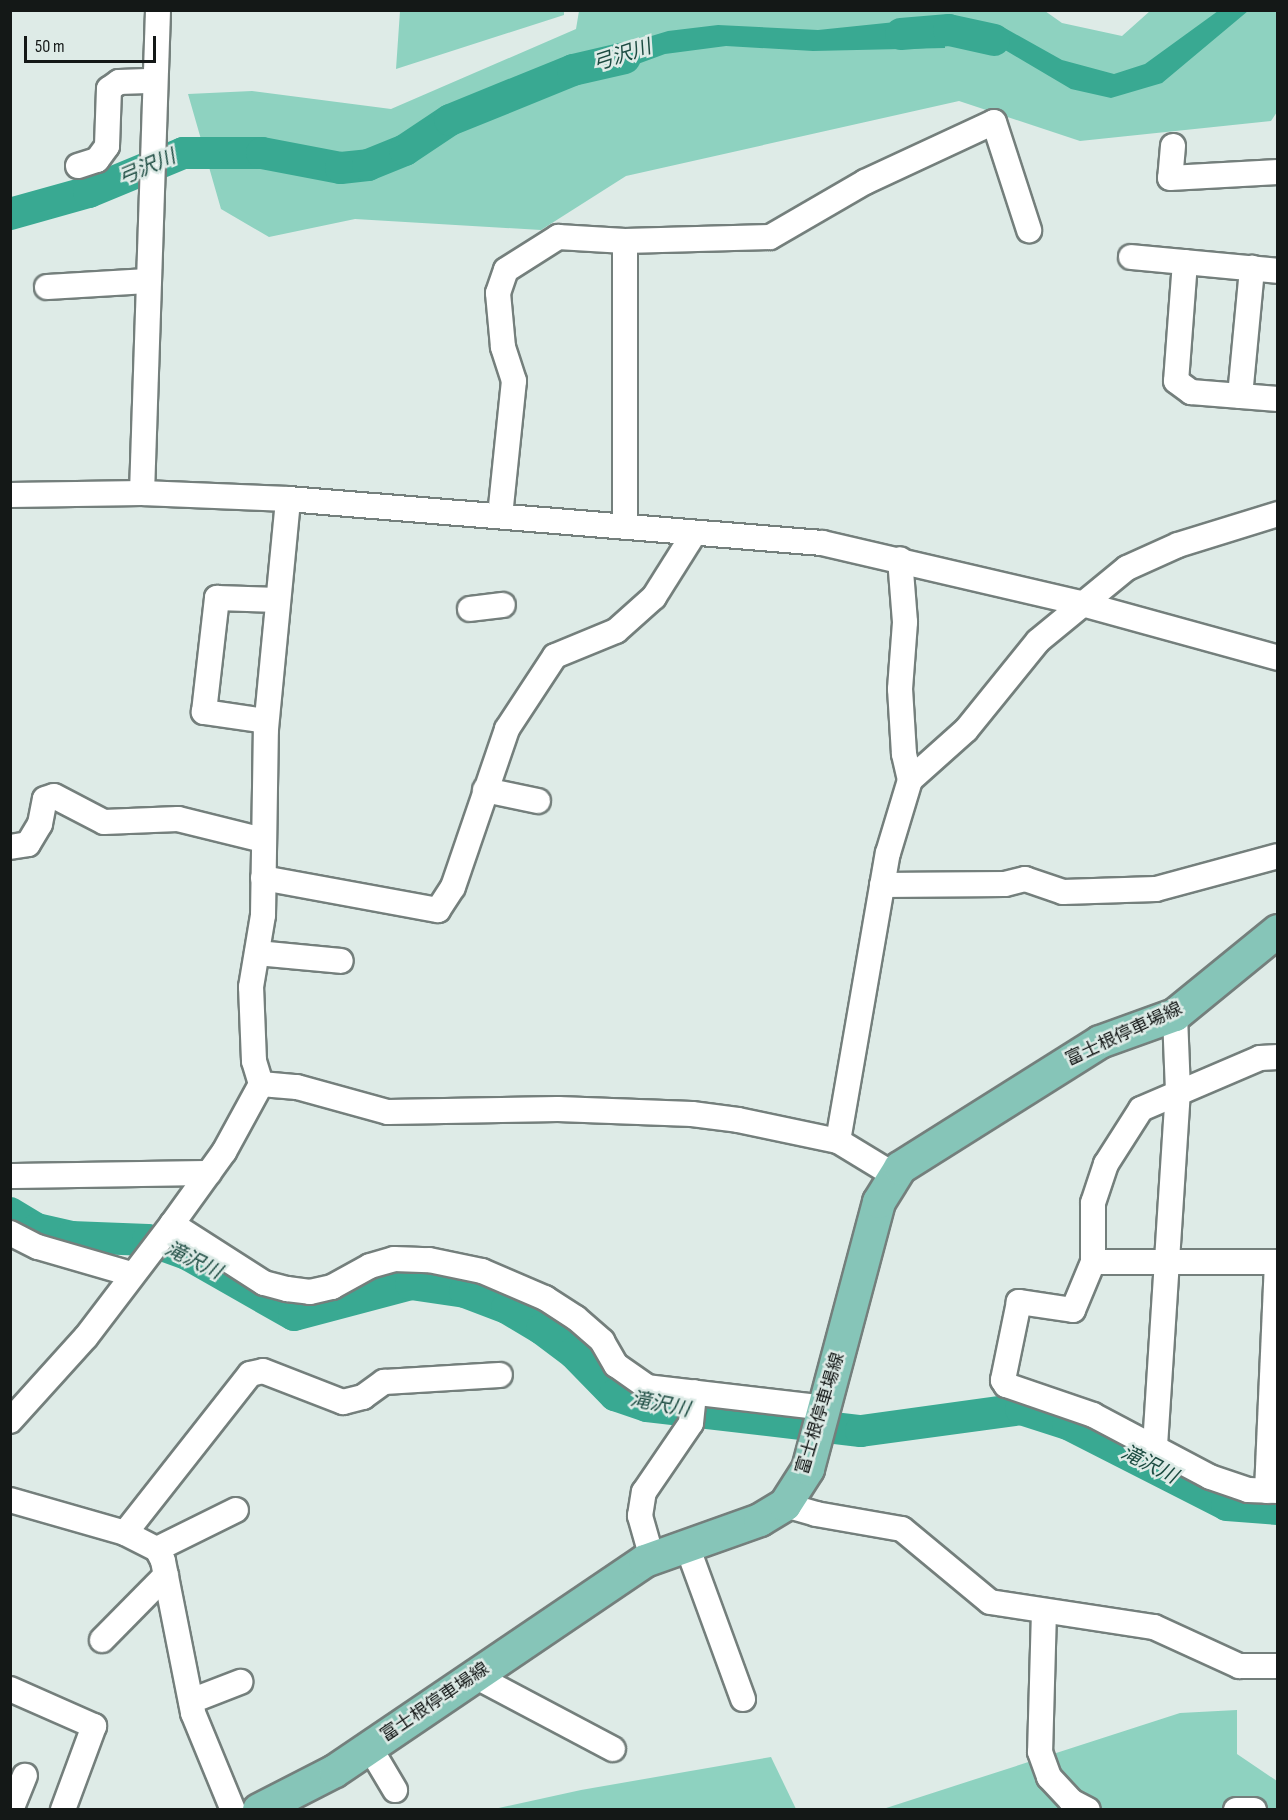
<!DOCTYPE html>
<html>
<head>
<meta charset="utf-8">
<style>
  body { margin:0 }
  #map { position:relative; width:1288px; height:1820px; overflow:hidden; background:#deebe7; font-family:"Sofia Sans Condensed","Noto Sans JP",sans-serif }
  div>[style] { position:absolute }
  .green>* { inset:0; background:#8ed2c0 }
  .water>* { inset:0; background:#39a992 }
  .river>* { height:32px; margin:-16px; padding:0 16px; transform-origin:16px; border-radius:16px; background:#39a992 }
  .roads { filter:drop-shadow(2px 0 #747f7c) drop-shadow(-2px 0 #747f7c) drop-shadow(0 2px #747f7c) drop-shadow(0 -2px #747f7c) }
  .minor>* { height:24px; margin:-12px; padding:0 12px; transform-origin:12px; border-radius:12px; background:#fff }
  .major>* { height:32px; margin:-16px; padding:0 16px; transform-origin:16px; border-radius:16px; background:#86c5b8 }
  span { translate:-50% -50%; white-space:nowrap; text-align:center; line-height:1.15; -webkit-text-stroke:5px #deebe7; paint-order:stroke }
  .street-label { font-size:18px; color:#141817 }
  .water-label { font-size:20px; color:#1c4b41; font-style:italic }
  .frame { position:absolute; inset:0; border:12px solid #141817; pointer-events:none }
  .scale { position:absolute; left:24px; top:36px; width:132px; height:27px; box-sizing:border-box; border:3px solid #141817; border-top:0; padding-left:8px; font-size:18px; line-height:21px; white-space:nowrap; color:#141817; -webkit-text-stroke:4px #deebe7; paint-order:stroke }
</style>
</head>
<body>
<div id="map">
  <div class="green">
    <i style="clip-path:polygon(400px 11px,400px 10px,564px 11px,564px 15px,396px 69px)"></i>
    <i style="clip-path:polygon(579px 11px,1045px 11px,1062px 23px,1122px 36px,1150px 11px,1277px 11px,1277px 112px,1271px 121px,1080px 141px,959px 101px,626px 176px,541px 230px,355px 219px,269px 237px,221px 209px,188px 94px,252px 91px,391px 109px,576px 29px)"></i>
    <i style="clip-path:polygon(1237px 1710px,1237px 1754px,1277px 1781px,1277px 1809px,880px 1810px,1180px 1713px)"></i>
    <i style="clip-path:polygon(771px 1757px,796px 1809px,494px 1809px,581px 1790px)"></i>
  </div>
  <div class="water">
    <i style="clip-path:polygon(1218px 11px,1248px 11px,1162px 83px,1111px 98px,1071px 89px,1005px 50px,954px 43px,951px 20px,1003px 27px,1062px 60px,1114px 74px,1145px 64px)"></i>
    <i style="clip-path:polygon(944px 17px,945px 48px,813px 51px,726px 46px,665px 54px,586px 83px,582px 57px,668px 31px,718px 25px,818px 30px)"></i>
  </div>
  <div class="river">
    <i style="left:901px;top:34px;width:48px;rotate:-4.8deg"></i>
    <i style="left:949px;top:30px;width:46px;rotate:12.5deg"></i>
    <i style="left:10px;top:214px;width:82px;rotate:-15.6deg"></i>
    <i style="left:89px;top:192px;width:102px;rotate:-22.5deg"></i>
    <i style="left:183px;top:153px;width:79px"></i>
    <i style="left:262px;top:153px;width:80px;rotate:10.8deg"></i>
    <i style="left:341px;top:168px;width:27px;rotate:-6deg"></i>
    <i style="left:368px;top:165px;width:40px;rotate:-22deg"></i>
    <i style="left:405px;top:150px;width:54px;rotate:-33.7deg"></i>
    <i style="left:450px;top:120px;width:133px;rotate:-22.1deg"></i>
    <i style="left:573px;top:70px;width:53px;rotate:-13deg"></i>
    <i style="left:10px;top:1213px;width:31px;rotate:31deg"></i>
    <i style="left:37px;top:1229px;width:35px;rotate:13deg"></i>
    <i style="left:71px;top:1237px;width:77px;rotate:2.2deg"></i>
    <i style="left:148px;top:1240px;width:41px;rotate:19.7deg"></i>
    <i style="left:187px;top:1254px;width:123px;rotate:29.7deg"></i>
    <i style="left:294px;top:1315px;width:121px;rotate:-14.8deg"></i>
    <i style="left:411px;top:1284px;width:55px;rotate:8.4deg"></i>
    <i style="left:465px;top:1292px;width:45px;rotate:20.9deg"></i>
    <i style="left:507px;top:1308px;width:41px;rotate:31deg"></i>
    <i style="left:542px;top:1329px;width:40px;rotate:37deg"></i>
    <i style="left:574px;top:1353px;width:59px;rotate:45.7deg"></i>
    <i style="left:615px;top:1395px;width:34px;rotate:19deg"></i>
    <i style="left:647px;top:1406px;width:215px;rotate:6.7deg"></i>
    <i style="left:861px;top:1431px;width:162px;rotate:-7.8deg"></i>
    <i style="left:1021px;top:1409px;width:49px;rotate:17.7deg"></i>
    <i style="left:1068px;top:1424px;width:178px;rotate:27deg"></i>
    <i style="left:1227px;top:1505px;width:51px;rotate:4.5deg"></i>
  </div>
  <div class="roads">
    <div class="minor">
      <i style="left:1173px;top:146px;width:32px;rotate:95deg"></i>
      <i style="left:1170px;top:178px;width:108px;rotate:-3.2deg"></i>
      <i style="left:78px;top:166px;width:20px;rotate:-18deg"></i>
      <i style="left:97px;top:160px;width:17px;rotate:-54deg"></i>
      <i style="left:107px;top:146px;width:57px;rotate:-88deg"></i>
      <i style="left:109px;top:89px;width:12px;rotate:-35deg"></i>
      <i style="left:119px;top:82px;width:36px;rotate:-2deg"></i>
      <i style="left:625px;top:241px;width:286px;rotate:90deg"></i>
      <i style="left:1131px;top:257px;width:148px;rotate:5.4deg"></i>
      <i style="left:1185px;top:262px;width:119px;rotate:94.3deg"></i>
      <i style="left:1176px;top:381px;width:19px;rotate:36deg"></i>
      <i style="left:1191px;top:392px;width:87px;rotate:4.6deg"></i>
      <i style="left:47px;top:287px;width:101px;rotate:-3.4deg"></i>
      <i style="left:1240px;top:396px;width:129px;rotate:-84.6deg"></i>
      <i style="left:142px;top:493px;width:483px;rotate:-88.1deg"></i>
      <i style="left:10px;top:495px;width:132px;rotate:-0.9deg"></i>
      <i style="left:142px;top:493px;width:146px;rotate:2.4deg"></i>
      <i style="left:288px;top:499px;width:536px;rotate:4.71deg"></i>
      <i style="left:822px;top:543px;width:264px;rotate:13.1deg"></i>
      <i style="left:1079px;top:603px;width:206px;rotate:15.4deg"></i>
      <i style="left:500px;top:516px;width:136px;rotate:-84.1deg"></i>
      <i style="left:514px;top:381px;width:36px;rotate:-108deg"></i>
      <i style="left:503px;top:347px;width:54px;rotate:-95.3deg"></i>
      <i style="left:498px;top:293px;width:24px;rotate:-71deg"></i>
      <i style="left:506px;top:270px;width:62px;rotate:-32.4deg"></i>
      <i style="left:558px;top:237px;width:67px;rotate:3.4deg"></i>
      <i style="left:625px;top:241px;width:145px;rotate:-1.6deg"></i>
      <i style="left:770px;top:237px;width:110px;rotate:-30.1deg"></i>
      <i style="left:865px;top:182px;width:142px;rotate:-24.9deg"></i>
      <i style="left:994px;top:122px;width:114px;rotate:72deg"></i>
      <i style="left:470px;top:609px;width:33px;rotate:-7deg"></i>
      <i style="left:266px;top:721px;width:63px;rotate:-171.7deg"></i>
      <i style="left:204px;top:712px;width:115px;rotate:-83.5deg"></i>
      <i style="left:217px;top:598px;width:61px;rotate:1.9deg"></i>
      <i style="left:910px;top:780px;width:75px;rotate:-41.8deg"></i>
      <i style="left:966px;top:730px;width:114px;rotate:-51deg"></i>
      <i style="left:1038px;top:641px;width:115px;rotate:-39.4deg"></i>
      <i style="left:1127px;top:568px;width:56px;rotate:-24.3deg"></i>
      <i style="left:1178px;top:545px;width:105px;rotate:-17.2deg"></i>
      <i style="left:485px;top:790px;width:54px;rotate:11.7deg"></i>
      <i style="left:10px;top:847px;width:18px;rotate:-9deg"></i>
      <i style="left:28px;top:844px;width:23px;rotate:-59deg"></i>
      <i style="left:40px;top:824px;width:25px;rotate:-79deg"></i>
      <i style="left:45px;top:799px;width:9px;rotate:-18deg"></i>
      <i style="left:54px;top:796px;width:56px;rotate:27.5deg"></i>
      <i style="left:104px;top:822px;width:74px;rotate:-2.3deg"></i>
      <i style="left:178px;top:819px;width:88px;rotate:13.9deg"></i>
      <i style="left:263px;top:878px;width:178px;rotate:10.4deg"></i>
      <i style="left:438px;top:910px;width:27px;rotate:-57deg"></i>
      <i style="left:453px;top:887px;width:167px;rotate:-71.1deg"></i>
      <i style="left:507px;top:729px;width:87px;rotate:-56.7deg"></i>
      <i style="left:555px;top:656px;width:66px;rotate:-22.3deg"></i>
      <i style="left:616px;top:631px;width:51px;rotate:-41.8deg"></i>
      <i style="left:654px;top:597px;width:73px;rotate:-57.8deg"></i>
      <i style="left:882px;top:885px;width:123px;rotate:-0.5deg"></i>
      <i style="left:1005px;top:884px;width:21px;rotate:-14deg"></i>
      <i style="left:1025px;top:879px;width:40px;rotate:18.9deg"></i>
      <i style="left:1063px;top:892px;width:93px;rotate:-1.8deg"></i>
      <i style="left:1156px;top:889px;width:126px;rotate:-15.1deg"></i>
      <i style="left:257px;top:953px;width:84px;rotate:5.4deg"></i>
      <i style="left:261px;top:1084px;width:24px;rotate:-107deg"></i>
      <i style="left:254px;top:1061px;width:74px;rotate:-92.3deg"></i>
      <i style="left:251px;top:987px;width:73px;rotate:-80.5deg"></i>
      <i style="left:263px;top:915px;width:186px;rotate:-89.1deg"></i>
      <i style="left:266px;top:729px;width:231px;rotate:-84.5deg"></i>
      <i style="left:838px;top:1141px;width:292px;rotate:-80.2deg"></i>
      <i style="left:888px;top:853px;width:76px;rotate:-73.2deg"></i>
      <i style="left:910px;top:780px;width:27px;rotate:-103deg"></i>
      <i style="left:904px;top:754px;width:65px;rotate:-93.5deg"></i>
      <i style="left:900px;top:689px;width:67px;rotate:-85.7deg"></i>
      <i style="left:905px;top:622px;width:63px;rotate:-94.5deg"></i>
      <i style="left:10px;top:1176px;width:199px;rotate:-0.9deg"></i>
      <i style="left:172px;top:1224px;width:109px;rotate:32.7deg"></i>
      <i style="left:264px;top:1283px;width:24px;rotate:15deg"></i>
      <i style="left:287px;top:1289px;width:23px;rotate:7deg"></i>
      <i style="left:310px;top:1292px;width:23px;rotate:-13deg"></i>
      <i style="left:332px;top:1287px;width:43px;rotate:-28.9deg"></i>
      <i style="left:370px;top:1266px;width:25px;rotate:-16deg"></i>
      <i style="left:394px;top:1259px;width:35px;rotate:2deg"></i>
      <i style="left:429px;top:1260px;width:54px;rotate:11.7deg"></i>
      <i style="left:482px;top:1271px;width:69px;rotate:23.2deg"></i>
      <i style="left:545px;top:1298px;width:37px;rotate:33deg"></i>
      <i style="left:576px;top:1318px;width:35px;rotate:41deg"></i>
      <i style="left:602px;top:1341px;width:28px;rotate:60deg"></i>
      <i style="left:616px;top:1365px;width:38px;rotate:35deg"></i>
      <i style="left:647px;top:1387px;width:179px;rotate:6.7deg"></i>
      <i style="left:10px;top:1233px;width:31px;rotate:27deg"></i>
      <i style="left:38px;top:1247px;width:97px;rotate:16.2deg"></i>
      <i style="left:1093px;top:1262px;width:59px;rotate:-90deg"></i>
      <i style="left:1093px;top:1203px;width:41px;rotate:-71.6deg"></i>
      <i style="left:1106px;top:1164px;width:65px;rotate:-57.5deg"></i>
      <i style="left:1141px;top:1109px;width:129px;rotate:-23.2deg"></i>
      <i style="left:1260px;top:1058px;width:18px;rotate:-3deg"></i>
      <i style="left:1278px;top:1262px;width:185px;rotate:180deg"></i>
      <i style="left:1093px;top:1262px;width:52px;rotate:112.6deg"></i>
      <i style="left:1073px;top:1310px;width:55px;rotate:-171.6deg"></i>
      <i style="left:1019px;top:1302px;width:80px;rotate:101.6deg"></i>
      <i style="left:1003px;top:1380px;width:6px;rotate:59deg"></i>
      <i style="left:1006px;top:1385px;width:92px;rotate:19deg"></i>
      <i style="left:1093px;top:1415px;width:132px;rotate:27.9deg"></i>
      <i style="left:1210px;top:1477px;width:40px;rotate:18.9deg"></i>
      <i style="left:1248px;top:1490px;width:30px;rotate:2deg"></i>
      <i style="left:10px;top:1421px;width:113px;rotate:-47.9deg"></i>
      <i style="left:86px;top:1337px;width:142px;rotate:-52.7deg"></i>
      <i style="left:172px;top:1224px;width:89px;rotate:-54.2deg"></i>
      <i style="left:224px;top:1152px;width:77px;rotate:-61.4deg"></i>
      <i style="left:261px;top:1084px;width:36px;rotate:5deg"></i>
      <i style="left:297px;top:1087px;width:94px;rotate:15.4deg"></i>
      <i style="left:388px;top:1112px;width:170px;rotate:-1deg"></i>
      <i style="left:558px;top:1109px;width:134px;rotate:2.1deg"></i>
      <i style="left:692px;top:1114px;width:46px;rotate:7.4deg"></i>
      <i style="left:738px;top:1120px;width:102px;rotate:11.9deg"></i>
      <i style="left:838px;top:1141px;width:66px;rotate:31.3deg"></i>
      <i style="left:1155px;top:1446px;width:356px;rotate:-86.3deg"></i>
      <i style="left:1178px;top:1091px;width:76px;rotate:-92.3deg"></i>
      <i style="left:1267px;top:1491px;width:229px;rotate:-87.5deg"></i>
      <i style="left:10px;top:1500px;width:120px;rotate:16deg"></i>
      <i style="left:125px;top:1533px;width:36px;rotate:27deg"></i>
      <i style="left:157px;top:1549px;width:13px;rotate:63deg"></i>
      <i style="left:163px;top:1561px;width:155px;rotate:78.8deg"></i>
      <i style="left:193px;top:1713px;width:105px;rotate:67.6deg"></i>
      <i style="left:785px;top:1505px;width:32px;rotate:16deg"></i>
      <i style="left:816px;top:1514px;width:87px;rotate:9.9deg"></i>
      <i style="left:902px;top:1529px;width:114px;rotate:39.7deg"></i>
      <i style="left:990px;top:1602px;width:166px;rotate:8.7deg"></i>
      <i style="left:1154px;top:1627px;width:94px;rotate:24.6deg"></i>
      <i style="left:1239px;top:1666px;width:39px"></i>
      <i style="left:125px;top:1533px;width:202px;rotate:-51.8deg"></i>
      <i style="left:250px;top:1374px;width:13px;rotate:-13deg"></i>
      <i style="left:263px;top:1371px;width:86px;rotate:21.2deg"></i>
      <i style="left:343px;top:1402px;width:21px;rotate:-14deg"></i>
      <i style="left:363px;top:1397px;width:26px;rotate:-36deg"></i>
      <i style="left:384px;top:1382px;width:116px;rotate:-3.5deg"></i>
      <i style="left:687px;top:1546px;width:163px;rotate:69.9deg"></i>
      <i style="left:157px;top:1549px;width:88px;rotate:-26.3deg"></i>
      <i style="left:652px;top:1558px;width:44px;rotate:-105.9deg"></i>
      <i style="left:640px;top:1516px;width:24px;rotate:-81deg"></i>
      <i style="left:644px;top:1492px;width:83px;rotate:-55.7deg"></i>
      <i style="left:691px;top:1423px;width:31px;rotate:-84deg"></i>
      <i style="left:1044px;top:1611px;width:141px;rotate:91.6deg"></i>
      <i style="left:1040px;top:1752px;width:27px;rotate:70deg"></i>
      <i style="left:1049px;top:1777px;width:33px;rotate:47deg"></i>
      <i style="left:1071px;top:1801px;width:19px;rotate:28deg"></i>
      <i style="left:102px;top:1640px;width:91px;rotate:-45.4deg"></i>
      <i style="left:475px;top:1676px;width:156px;rotate:27.9deg"></i>
      <i style="left:10px;top:1689px;width:92px;rotate:23.8deg"></i>
      <i style="left:94px;top:1726px;width:90px;rotate:110.3deg"></i>
      <i style="left:191px;top:1701px;width:53px;rotate:-21.2deg"></i>
      <i style="left:370px;top:1748px;width:49px;rotate:59.2deg"></i>
      <i style="left:11px;top:1810px;width:37px;rotate:-68deg"></i>
      <i style="left:1236px;top:1810px;width:18px"></i>
    </div>
    <div class="major">
      <i style="left:259px;top:1810px;width:85px;rotate:-27.2deg"></i>
      <i style="left:335px;top:1771px;width:374px;rotate:-34.1deg"></i>
      <i style="left:645px;top:1561px;width:122px;rotate:-19.6deg"></i>
      <i style="left:760px;top:1520px;width:29px;rotate:-31deg"></i>
      <i style="left:785px;top:1505px;width:43px;rotate:-57.4deg"></i>
      <i style="left:808px;top:1469px;width:276px;rotate:-75.1deg"></i>
      <i style="left:879px;top:1202px;width:40px;rotate:-58deg"></i>
      <i style="left:900px;top:1168px;width:236px;rotate:-32.2deg"></i>
      <i style="left:1100px;top:1042px;width:80px;rotate:-19.8deg"></i>
      <i style="left:1175px;top:1015px;width:133px;rotate:-39.2deg"></i>
    </div>
  </div>
  <div class="street-label">
    <span style="left:1124px;top:1035px;rotate:-25deg">富士根停車場線</span>
    <span style="left:821px;top:1414px;rotate:-73deg">富士根停車場線</span>
    <span style="left:435px;top:1703px;rotate:-34deg">富士根停車場線</span>
  </div>
  <div class="water-label">
    <span style="left:622px;top:56px;rotate:-18deg">弓沢川</span>
    <span style="left:147px;top:168px;rotate:-23deg">弓沢川</span>
    <span style="left:193px;top:1261px;rotate:26deg">滝沢川</span>
    <span style="left:660px;top:1405px;rotate:11deg">滝沢川</span>
    <span style="left:1149px;top:1465px;rotate:27deg">滝沢川</span>
  </div>
  <div class="frame"></div>
  <div class="scale">50 m</div>
</div>
</body>
</html>
